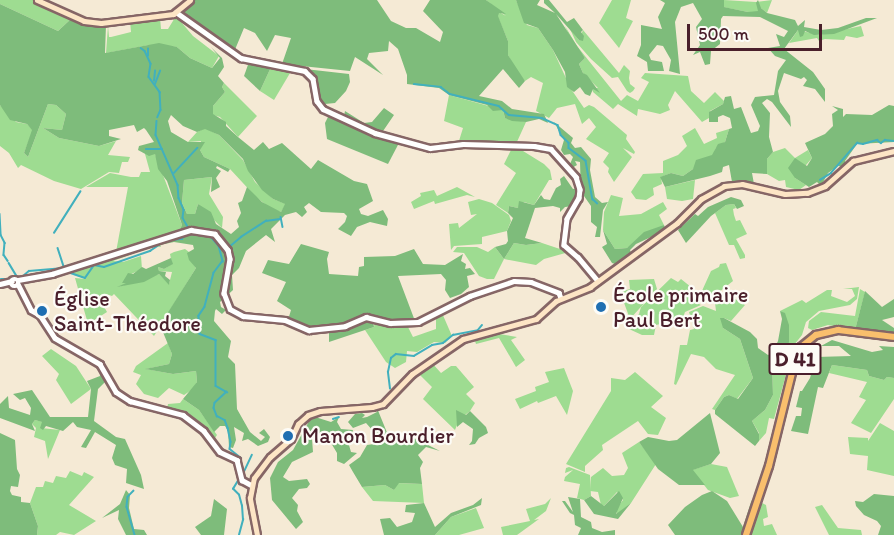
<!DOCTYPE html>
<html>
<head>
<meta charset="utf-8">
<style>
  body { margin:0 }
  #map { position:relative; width:894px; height:535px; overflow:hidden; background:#f5ead5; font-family:Itim,sans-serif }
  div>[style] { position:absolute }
  .green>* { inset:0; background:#9edc91 }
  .forest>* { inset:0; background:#7ebc7b }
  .stream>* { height:1.5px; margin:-0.75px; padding:0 0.75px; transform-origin:0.75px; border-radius:0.75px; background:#41b0bd }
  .roads { filter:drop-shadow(2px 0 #866666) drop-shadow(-2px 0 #866666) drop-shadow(0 2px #866666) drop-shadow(0 -2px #866666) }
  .tertiary>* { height:4.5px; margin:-2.25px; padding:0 2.25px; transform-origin:2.25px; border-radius:2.25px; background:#fff }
  .tertiary>.ring { margin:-2.25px; padding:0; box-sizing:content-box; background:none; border:4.5px solid #fff; border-radius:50% }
  .secondary>* { height:5px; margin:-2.5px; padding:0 2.5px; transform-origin:2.5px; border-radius:2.5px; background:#fde5c5 }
  .primary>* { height:6px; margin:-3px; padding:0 3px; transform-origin:3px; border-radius:3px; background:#f9bf6d }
  .dots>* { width:16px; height:16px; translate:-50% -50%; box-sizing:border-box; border:3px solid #fdfcf7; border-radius:50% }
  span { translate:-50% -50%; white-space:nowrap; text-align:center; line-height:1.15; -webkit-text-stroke:4.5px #fdfcf7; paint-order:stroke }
  .shield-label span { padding:2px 4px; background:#fdfcf7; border:2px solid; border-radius:4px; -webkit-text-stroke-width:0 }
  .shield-label { font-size:21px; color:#4a1f2b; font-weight:700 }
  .poi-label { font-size:22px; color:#4a1f2b }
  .left { translate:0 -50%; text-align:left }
  .scale { position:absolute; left:687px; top:24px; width:135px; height:27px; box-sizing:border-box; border:3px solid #4a1f2b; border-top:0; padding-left:8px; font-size:18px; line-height:21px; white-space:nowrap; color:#4a1f2b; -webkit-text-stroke:4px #fdfcf7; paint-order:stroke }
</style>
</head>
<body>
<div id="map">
  <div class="green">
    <i style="clip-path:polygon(0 0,34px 0,72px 18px,58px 31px,0 4px)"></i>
    <i style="clip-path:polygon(486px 0,516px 0,527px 25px,538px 28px,553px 50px,571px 89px,584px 108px,589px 105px,594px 107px,627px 135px,626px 139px,635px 152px,634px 154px,623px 148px,632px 157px,614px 182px,608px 172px,609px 168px,603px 162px,609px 153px,586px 139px,596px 127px,589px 118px,582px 124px,575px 104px,557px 108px,549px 118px,536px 111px,543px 83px,531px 77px,525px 81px,517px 72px,508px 55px,508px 41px,497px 15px,499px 12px,506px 16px)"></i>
    <i style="clip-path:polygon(612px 0,631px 0,626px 18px,633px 21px,619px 48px,599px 23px)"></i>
    <i style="clip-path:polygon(724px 0,756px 2px,772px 0,767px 13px,761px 8px,758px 12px,748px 12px,723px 7px)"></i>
    <i style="clip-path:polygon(176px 16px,193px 36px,219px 56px,212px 68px,190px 58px,177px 47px,149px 45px,106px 53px,108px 26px,109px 37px,111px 37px,131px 32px,130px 21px,160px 17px,161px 29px,168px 29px)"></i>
    <i style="clip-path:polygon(565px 26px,577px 46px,621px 101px,627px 95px,638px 101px,649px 82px,641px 78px,645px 73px,688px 76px,691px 91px,704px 103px,715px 92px,724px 101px,723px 104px,710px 111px,709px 118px,702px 122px,675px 91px,668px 105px,670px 110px,660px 114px,638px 109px,637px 116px,618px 104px,613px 109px,593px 92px,592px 88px,598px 88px,583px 73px,579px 64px,585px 58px,571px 40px)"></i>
    <i style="clip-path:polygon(861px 26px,864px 36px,857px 38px,846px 36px,844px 40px,825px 39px,819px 41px,817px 38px,789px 43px,798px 30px,819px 35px)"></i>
    <i style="clip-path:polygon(570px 29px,579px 40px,583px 30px,619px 73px,624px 65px,630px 71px,629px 78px,630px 84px,635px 88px,633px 91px,630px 93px,627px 91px,618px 77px,612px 78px,591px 59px,576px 42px)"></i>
    <i style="clip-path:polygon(272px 65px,293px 68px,274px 100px,260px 91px)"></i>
    <i style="clip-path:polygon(224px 83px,257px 116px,238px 137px,220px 117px,213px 115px,213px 106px,225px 92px,222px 87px)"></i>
    <i style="clip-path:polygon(449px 95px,503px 110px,505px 118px,526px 122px,516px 144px,458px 144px,463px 128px,444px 121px)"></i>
    <i style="clip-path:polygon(48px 104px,56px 105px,66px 114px,62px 130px,43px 128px,59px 138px,99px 146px,116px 141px,108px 155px,130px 157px,128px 162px,122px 162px,119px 173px,109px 172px,81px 189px,54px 181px,21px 165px,18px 168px,9px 153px,0 146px,0 105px,16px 122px,27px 124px,33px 130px,24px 153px,28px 157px)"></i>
    <i style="clip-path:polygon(205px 128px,219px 135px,243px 160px,255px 182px,273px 199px,286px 204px,281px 212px,271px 209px,255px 196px,230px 169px,204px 157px,200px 150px,201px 141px,188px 142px,197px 132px)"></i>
    <i style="clip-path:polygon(695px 128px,704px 144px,717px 138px,716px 133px,729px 129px,725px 142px,716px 148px,713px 155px,683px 176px,671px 173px,661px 177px,662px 184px,653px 188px,654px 195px,646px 200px,636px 199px,631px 192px,643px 174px,663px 173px,663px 161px,678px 155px,687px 146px,682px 136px)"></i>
    <i style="clip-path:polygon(512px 148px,523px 151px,544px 164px,550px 170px,552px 180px,549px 180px,534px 205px,524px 202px,518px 208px,509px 206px,508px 213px,496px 205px,516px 173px,504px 164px)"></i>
    <i style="clip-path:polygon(785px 148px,795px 158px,808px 150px,812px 158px,795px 178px,806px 185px,799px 190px,786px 187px,785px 180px,779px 181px,767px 174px,767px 159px,773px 152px)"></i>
    <i style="clip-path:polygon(145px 154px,155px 154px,182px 225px,180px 229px,170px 234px,116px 252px,128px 187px,86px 187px,110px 173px,131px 177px,139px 177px,141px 172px,150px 172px)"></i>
    <i style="clip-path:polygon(212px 177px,209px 194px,223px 217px,222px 228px,198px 204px,195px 214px,187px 214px,182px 203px,184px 180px)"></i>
    <i style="clip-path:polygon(695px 180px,693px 199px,682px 201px,667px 199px,665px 187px)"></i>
    <i style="clip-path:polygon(457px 187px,475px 197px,467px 195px,435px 204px,434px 201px,414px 209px,411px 202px,421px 196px,420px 193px,434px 190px,437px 196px)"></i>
    <i style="clip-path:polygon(611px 195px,623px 198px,619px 216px,641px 214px,663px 202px,667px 209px,659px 215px,664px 225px,627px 248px,615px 249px,603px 230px,604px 212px)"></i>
    <i style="clip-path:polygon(479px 199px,492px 203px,509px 215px,511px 221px,507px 231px,482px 237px,482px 244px,454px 246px,451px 250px,449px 224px,458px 223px,459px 228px,477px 214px,471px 215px,468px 202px)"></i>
    <i style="clip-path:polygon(734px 204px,736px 208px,733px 209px,734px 215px,736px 221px,740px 220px,747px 234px,736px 239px,745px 255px,745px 258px,740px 259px,734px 245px,729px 245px,715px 213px,726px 205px)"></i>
    <i style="clip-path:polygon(158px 240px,161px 247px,155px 246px,113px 261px,123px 262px,141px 256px,142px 269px,127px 276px,136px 280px,118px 287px,159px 274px,169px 284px,172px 272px,159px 271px,158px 267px,164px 269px,172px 264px,170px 254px,174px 252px,185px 249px,189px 252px,189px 257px,196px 268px,154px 336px,114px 294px,112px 296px,106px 294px,102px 303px,107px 312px,88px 324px,75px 278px,86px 279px,74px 275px,68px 270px)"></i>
    <i style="clip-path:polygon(514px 243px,526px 245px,542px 243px,569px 252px,544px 259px,536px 265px,504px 259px,494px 279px,487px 279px,479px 276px,464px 253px,453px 252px,457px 247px,477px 247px,488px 252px,495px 247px,504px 259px)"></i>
    <i style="clip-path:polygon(726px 263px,733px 281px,709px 300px,701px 293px,711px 271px,719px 267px,720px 264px)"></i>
    <i style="clip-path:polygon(671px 278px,678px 282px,681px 279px,696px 291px,689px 299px,701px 305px,685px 312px,680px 326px,669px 322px,656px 325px,654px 335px,642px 335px,629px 329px,626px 326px,639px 314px,641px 307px)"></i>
    <i style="clip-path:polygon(654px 279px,657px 289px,630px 319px,620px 292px,630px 289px,629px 280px)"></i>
    <i style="clip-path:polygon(859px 287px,857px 299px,850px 305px,819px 311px,806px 322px,802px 335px,794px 345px,774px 419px,769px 418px,766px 433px,759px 441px,759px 433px,752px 421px,765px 410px,773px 395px,772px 363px,786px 349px,785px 314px,780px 311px,802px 300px,806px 303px,827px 290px,832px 290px,831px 296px,847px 302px,855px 296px,852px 289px,843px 289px)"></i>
    <i style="clip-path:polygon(860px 289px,865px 292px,855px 330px,828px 325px,812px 330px,808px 328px,809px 321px,821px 312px,855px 316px)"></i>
    <i style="clip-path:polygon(724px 292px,745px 305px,731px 321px,724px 318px,723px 328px,740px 339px,753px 378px,737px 399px,729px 395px,724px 397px,715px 410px,712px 409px,735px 375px,716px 369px,704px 357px,691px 354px,676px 385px,674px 384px,680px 345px,687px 345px,690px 330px,694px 329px,689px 312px,703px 306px,716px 311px,715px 303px)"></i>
    <i style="clip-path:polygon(442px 313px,452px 336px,445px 343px,434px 342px,417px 352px,407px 351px,406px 362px,395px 368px,386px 362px,365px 330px,374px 327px,375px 321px,407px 325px,413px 337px,436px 329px,436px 316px)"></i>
    <i style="clip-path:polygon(499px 334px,517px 337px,511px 340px,525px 360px,516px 367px,499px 338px,476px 344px,475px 341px)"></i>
    <i style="clip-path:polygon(168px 343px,172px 354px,169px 364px,146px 369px,173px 374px,196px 371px,197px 382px,193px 389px,184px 395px,169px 388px,158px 398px,144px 394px,136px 384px,141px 375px,133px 372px,136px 366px)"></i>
    <i style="clip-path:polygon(51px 349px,76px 366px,91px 389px,71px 404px,56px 380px,59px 374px,42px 356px)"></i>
    <i style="clip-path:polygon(431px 362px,441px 373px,451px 366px,456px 366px,474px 387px,466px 394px,475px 403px,470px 411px,459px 420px,455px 430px,423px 399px,432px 387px,420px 375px,424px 371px,422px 368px)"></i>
    <i style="clip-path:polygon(832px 365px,867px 370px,869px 376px,884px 380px,887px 377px,894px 378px,894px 399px,871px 433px,851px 423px,866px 400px,859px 397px,867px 382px,829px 373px)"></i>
    <i style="clip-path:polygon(564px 368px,573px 391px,567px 415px,556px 396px,538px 403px,537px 401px,520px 409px,515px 399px,536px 391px,535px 387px,549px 382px,545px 372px)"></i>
    <i style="clip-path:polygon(635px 372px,663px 396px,651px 407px,666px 418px,658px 435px,648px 434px,638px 421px,602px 445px,603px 450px,585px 466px,585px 472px,566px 464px,611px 391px,611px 378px,625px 380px)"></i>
    <i style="clip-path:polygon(183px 399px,199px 410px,217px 435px,215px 438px,197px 420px,167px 409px,168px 404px,180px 403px)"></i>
    <i style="clip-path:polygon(35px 420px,43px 422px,41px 428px,60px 430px,48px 459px,45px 441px,34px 437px,36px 428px,32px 424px)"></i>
    <i style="clip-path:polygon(880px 423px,894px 431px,894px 476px,867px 470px,868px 456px,850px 454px,848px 437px,868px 438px,868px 441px)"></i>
    <i style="clip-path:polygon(639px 442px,656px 464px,631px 503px,617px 515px,616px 509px,623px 500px,617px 492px,604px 506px,601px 505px,598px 492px,590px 491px,591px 477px,603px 468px,612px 476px,624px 475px,628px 468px,622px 453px)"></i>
    <i style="clip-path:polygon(711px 464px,727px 467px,739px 496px,730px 498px,708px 490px,692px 470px)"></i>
    <i style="clip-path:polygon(569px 467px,590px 475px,591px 496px,584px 500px,577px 498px,580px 484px,564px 481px,565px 477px,573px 470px,565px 473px,566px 468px)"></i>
    <i style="clip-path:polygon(70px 471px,82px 476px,84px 472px,94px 477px,69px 505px,96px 521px,74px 535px,60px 532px,56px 535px,37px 535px,38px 526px,30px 503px,36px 487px,43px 487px,45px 481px,53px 483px,56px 476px,66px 478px)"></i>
    <i style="clip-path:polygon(397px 483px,422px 484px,424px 503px,373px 501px,362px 487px,385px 485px,394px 490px)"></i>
    <i style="clip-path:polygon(551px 498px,546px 511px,534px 520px,539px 519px,517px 535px,503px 535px,501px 527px,530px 521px,526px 509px,545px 504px)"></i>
    <i style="clip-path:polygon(760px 502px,766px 505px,768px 517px,763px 519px,764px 526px,772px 524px,777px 535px,748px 535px)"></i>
    <i style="clip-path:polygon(822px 505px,838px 528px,861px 530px,862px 535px,829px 535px,815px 507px)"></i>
    <i style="clip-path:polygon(476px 508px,484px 528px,459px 535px,435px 535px,451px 517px)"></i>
  </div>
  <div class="forest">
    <i style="clip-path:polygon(192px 0,377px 0,391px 21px,406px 28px,416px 28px,440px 42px,443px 32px,423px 11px,430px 0,486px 0,506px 14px,499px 13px,498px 16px,508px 41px,508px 55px,525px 81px,519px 88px,503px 69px,479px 96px,502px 101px,512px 109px,544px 114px,548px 123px,539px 119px,526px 122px,512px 121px,505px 118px,503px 110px,493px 111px,487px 105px,449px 95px,439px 88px,407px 84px,407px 75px,398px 49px,389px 41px,388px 51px,369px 53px,367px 59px,383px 75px,355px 57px,350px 71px,282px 64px,291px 38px,275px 35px,267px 51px,255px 33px,244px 28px,234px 52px,180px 13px)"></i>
    <i style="clip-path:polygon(516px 0,540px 0,537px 5px,555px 13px,544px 3px,544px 0,549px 0,567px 22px,574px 18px,583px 30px,581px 32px,584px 36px,583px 41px,579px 40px,556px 14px,585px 58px,579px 64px,583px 73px,587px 75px,600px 93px,593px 89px,590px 96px,585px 94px,580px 87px,574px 92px,567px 87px,565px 72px,553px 50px,538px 28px,524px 23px)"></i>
    <i style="clip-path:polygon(660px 0,724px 0,724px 7px,748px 12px,758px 11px,756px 3px,758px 0,761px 8px,767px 13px,795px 20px,798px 26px,805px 20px,804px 27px,821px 30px,838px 28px,866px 18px,877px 18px,834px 34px,814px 35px,805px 31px,803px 36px,800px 37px,798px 30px,784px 49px,813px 72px,825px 89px,825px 102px,815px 89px,803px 86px,807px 80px,804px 77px,801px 79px,784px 73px,778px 91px,780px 102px,790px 116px,791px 127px,772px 102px,767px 99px,762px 103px,770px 113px,769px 137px,773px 152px,767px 159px,767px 174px,752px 173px,754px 184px,732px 182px,729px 165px,723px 167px,722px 172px,710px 176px,665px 187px,660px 177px,671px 173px,683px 176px,693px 169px,696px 160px,712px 155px,718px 144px,725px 142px,729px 129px,732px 128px,730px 118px,723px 115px,718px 117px,718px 122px,709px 122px,709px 112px,723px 104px,725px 97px,731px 96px,734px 109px,741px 107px,751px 133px,758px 131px,760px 126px,751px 105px,755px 97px,774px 95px,778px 71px,786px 60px,775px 56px,768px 48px,780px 46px,776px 34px,784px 37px,788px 31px,760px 17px,723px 16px,721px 19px,720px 44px,711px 51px,710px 64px,705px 65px,700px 52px,693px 55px,700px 45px,696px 27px,702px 19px,693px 3px,681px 7px,675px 22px,680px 74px,669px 71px,671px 60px,663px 46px,657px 45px,649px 55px,651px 60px,662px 62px,664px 71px,648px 71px,647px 62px,637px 56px,641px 45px,641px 25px,662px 29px,658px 17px,665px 3px)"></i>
    <i style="clip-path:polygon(evenodd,0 4px,58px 31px,72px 18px,106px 25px,105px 53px,159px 43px,177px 47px,190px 58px,212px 68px,220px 58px,211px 47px,222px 58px,224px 67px,218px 76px,224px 83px,222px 87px,225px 92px,213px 106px,213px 114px,226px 122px,226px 126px,238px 137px,254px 150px,263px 142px,269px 149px,282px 143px,311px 169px,318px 160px,354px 181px,367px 184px,373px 201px,359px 209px,361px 214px,368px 216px,383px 210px,388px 219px,387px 226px,370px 222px,357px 227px,351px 236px,338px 229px,345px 222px,347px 216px,344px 213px,321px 212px,309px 203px,304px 207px,307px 212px,302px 217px,296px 212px,285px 215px,271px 229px,275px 242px,266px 235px,246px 251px,239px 268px,232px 275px,233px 290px,220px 302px,221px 307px,226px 310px,222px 314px,216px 309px,215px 311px,214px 321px,231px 341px,228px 357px,235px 364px,237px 409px,250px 432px,261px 441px,265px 437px,259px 433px,264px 429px,270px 437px,268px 442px,258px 446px,248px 439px,242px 441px,244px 433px,234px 427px,236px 440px,233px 448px,229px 447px,228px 431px,225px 426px,220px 426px,214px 432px,199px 410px,183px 399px,197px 382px,196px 371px,173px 374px,145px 369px,169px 364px,172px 354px,160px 325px,196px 268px,189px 260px,187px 253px,194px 249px,193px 245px,174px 242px,160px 245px,160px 240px,186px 229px,180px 229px,182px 225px,167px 181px,158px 169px,155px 154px,149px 156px,138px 150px,139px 146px,154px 142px,146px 130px,144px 128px,137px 132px,134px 125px,109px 130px,109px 136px,121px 139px,99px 146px,59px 138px,43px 128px,62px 130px,66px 114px,56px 105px,48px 104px,28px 157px,24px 153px,32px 130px,27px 124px,10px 120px,0 105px,0 4px,171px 115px,183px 126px,197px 132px,205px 129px,219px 135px,243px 159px,248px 171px,262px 190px,273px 199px,285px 204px,281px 212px,262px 202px,247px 187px,242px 201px,238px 203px,241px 213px,237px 221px,239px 227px,231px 234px,216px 224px,211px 212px,198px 204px,195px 214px,187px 214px,182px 203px,184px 180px,212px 177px,211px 192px,220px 187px,216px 178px,221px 171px,216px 168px,217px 166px,228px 172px,230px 169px,204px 157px,200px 150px,205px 142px,188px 142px,171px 132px,168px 121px,171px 115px)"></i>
    <i style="clip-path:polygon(249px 62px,272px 65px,260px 91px,244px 76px)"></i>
    <i style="clip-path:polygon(305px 69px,349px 74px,350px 82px,346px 91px,335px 103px,325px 104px,336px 113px,341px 112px,344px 116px,345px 111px,364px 123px,372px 122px,384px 108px,394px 115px,381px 134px,331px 114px,320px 103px,314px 77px)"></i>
    <i style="clip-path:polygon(889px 105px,894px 106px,894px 142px,857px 144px,845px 161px,845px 167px,838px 166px,828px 173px,821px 186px,817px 182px,809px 187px,795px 178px,788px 168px,795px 158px,807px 166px,812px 158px,805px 143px,825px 134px,833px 126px,832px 114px,838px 110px,832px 106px,843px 109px,843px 117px,846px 114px,872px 115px)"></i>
    <i style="clip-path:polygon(329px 115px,400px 141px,388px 164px,327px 139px,325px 123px)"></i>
    <i style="clip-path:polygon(554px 122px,573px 138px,571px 143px,575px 148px,581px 147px,591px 159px,590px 170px,595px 197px,602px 203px,608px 202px,603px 210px,600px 237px,595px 237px,597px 227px,591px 222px,591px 206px,584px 196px,581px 196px,580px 162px,575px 161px,577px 165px,572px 168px,575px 173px,566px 163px,570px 164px,573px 157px,570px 154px,564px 155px,561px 150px,564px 140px)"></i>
    <i style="clip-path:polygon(564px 176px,573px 189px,579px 188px,579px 195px,573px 206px,565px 207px,560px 212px,560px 208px,553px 206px,535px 208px,525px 238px,542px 243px,526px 245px,514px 243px,504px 259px,495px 247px,506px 244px,508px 241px,507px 231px,513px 218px,508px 213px,509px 206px,518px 208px,519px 201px,534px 205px,541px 195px,544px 199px,550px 200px,556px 188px,561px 185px,560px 179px)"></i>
    <i style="clip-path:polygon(731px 197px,741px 200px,744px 206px,737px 209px,734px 204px,726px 205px,711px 216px,686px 243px,678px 230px,695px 214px,698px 216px,708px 207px)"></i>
    <i style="clip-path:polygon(664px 225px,666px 230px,636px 244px,630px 250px,632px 255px,618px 265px,612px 263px,602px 247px,607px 244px,603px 230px,615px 249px,627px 248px,644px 232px)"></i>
    <i style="clip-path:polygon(301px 244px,329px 252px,327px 259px,329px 274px,358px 276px,359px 267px,364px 266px,364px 257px,395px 256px,414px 249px,423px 264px,445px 265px,463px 254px,461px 261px,466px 264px,465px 269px,470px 268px,475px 274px,467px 276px,469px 287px,461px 294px,450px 298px,445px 290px,446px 280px,441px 274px,398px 276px,415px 321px,386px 321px,372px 316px,374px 327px,329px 342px,329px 332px,288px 320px,291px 310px,277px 301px,286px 282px,262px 273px,268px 260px,289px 264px)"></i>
    <i style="clip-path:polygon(171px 258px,173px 264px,164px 269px,158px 267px,159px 271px,166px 272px,165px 276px,170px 280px,169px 285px,159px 274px,144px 282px,117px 287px,126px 283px,122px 283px,128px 273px,133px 274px,142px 267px,146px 269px)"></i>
    <i style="clip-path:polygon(865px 291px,882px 307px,894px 299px,894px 317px,882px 320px,894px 328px,894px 334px,855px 330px)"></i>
    <i style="clip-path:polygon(780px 311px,785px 313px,789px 325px,789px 342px,786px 349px,772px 363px,773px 395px,765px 410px,752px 421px,759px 434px,759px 441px,755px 446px,715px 414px,715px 410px,724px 397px,729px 395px,738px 399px,753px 378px,740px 339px,723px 328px,720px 318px,724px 318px,750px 332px,757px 339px,758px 348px,768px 355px,772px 353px,778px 341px,782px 319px)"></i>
    <i style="clip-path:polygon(832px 340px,872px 352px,883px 350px,879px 346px,894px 347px,894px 378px,887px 377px,884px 380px,869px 376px,867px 370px,832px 365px,823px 388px,818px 387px,808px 434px,791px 431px,796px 416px,801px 416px,802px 408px,796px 407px,800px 391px,802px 391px,810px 378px,816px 357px,851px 356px,839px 346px,821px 346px)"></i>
    <i style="clip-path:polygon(99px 366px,107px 380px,98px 389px,94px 421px,116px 437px,125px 439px,141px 475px,144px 489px,126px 483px,127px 469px,115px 465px,112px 458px,116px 445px,95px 432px,86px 448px,81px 447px,91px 430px,77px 427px,73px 422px,63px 431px,46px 426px,43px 430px,40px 428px,42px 422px,35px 420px,32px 424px,35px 431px,0 418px,0 404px,8px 396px,9px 408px,30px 415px,31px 408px,25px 398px,20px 400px,13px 394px,32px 390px,50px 417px,88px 417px,91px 389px,87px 381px,100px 376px)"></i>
    <i style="clip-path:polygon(377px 408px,388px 435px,424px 440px,426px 444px,440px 451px,426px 447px,418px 455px,423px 462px,420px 468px,422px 484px,399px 483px,394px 490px,385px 485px,362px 487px,353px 472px,349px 465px,360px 457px,367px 445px,374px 444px,374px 432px,366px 423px,353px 428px,348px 422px,355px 414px,362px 413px,365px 415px,362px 418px,367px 417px,377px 412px)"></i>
    <i style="clip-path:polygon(456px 410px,466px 415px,470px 411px,486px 427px,488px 433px,479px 438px,475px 444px,469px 445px,472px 441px,473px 429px,463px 422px,457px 427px)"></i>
    <i style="clip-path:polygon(710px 413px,720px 453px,711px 464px,693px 470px,705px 485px,679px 485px,658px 469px,639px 442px,648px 437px,669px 441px,677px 440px)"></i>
    <i style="clip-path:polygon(312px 416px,331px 422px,339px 417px,337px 422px,341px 429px,353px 430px,349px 445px,351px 452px,357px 453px,344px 464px,337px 461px,337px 453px,331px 443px,321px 435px,312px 439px,313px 452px,292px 462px,283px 477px,289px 481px,307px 479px,310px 484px,307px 488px,299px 489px,292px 498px,298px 505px,297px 511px,303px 522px,296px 529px,272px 500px,270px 478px,278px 462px,293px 450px)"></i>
    <i style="clip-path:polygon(0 433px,15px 440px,17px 469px,20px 475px,18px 487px,11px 486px,10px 491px,12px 495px,21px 497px,21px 502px,30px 503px,38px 526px,37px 535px,0 535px)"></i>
    <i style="clip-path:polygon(126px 490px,130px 495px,129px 508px,134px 529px,144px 530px,147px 535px,126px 535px,118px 519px,119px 510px,102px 518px,120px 504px)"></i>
    <i style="clip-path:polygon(619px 491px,623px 498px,616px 514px,631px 503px,618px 519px,594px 514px,584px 500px,591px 496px,604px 506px)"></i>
    <i style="clip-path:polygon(712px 491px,727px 501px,743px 527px,751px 502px,752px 500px,755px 501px,745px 535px,675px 535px,668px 525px,685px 507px,702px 495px)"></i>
    <i style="clip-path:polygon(874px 494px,894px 496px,894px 535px,878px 535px,881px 526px,877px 521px,864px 515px,856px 506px,855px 501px,863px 502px)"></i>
    <i style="clip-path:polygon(568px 497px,580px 499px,581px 517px,591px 522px,592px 528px,602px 532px,615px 530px,615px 535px,578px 535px,581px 528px,575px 525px,574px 515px,570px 513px,562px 501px,565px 501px,573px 512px)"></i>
    <i style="clip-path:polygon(482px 498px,481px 505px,451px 517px,435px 535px,384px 535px,380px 519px,390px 518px,397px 527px,412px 522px,415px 513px,405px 512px,406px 505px,424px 503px,435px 527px,451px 513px,473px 505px)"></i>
    <i style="clip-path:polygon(214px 499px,227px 509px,224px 535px,201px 535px,195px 527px,211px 516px)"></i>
  </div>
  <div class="stream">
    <i style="left:141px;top:48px;width:5px;rotate:37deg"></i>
    <i style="left:145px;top:51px;width:14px;rotate:65deg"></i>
    <i style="left:151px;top:64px;width:13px;rotate:99deg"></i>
    <i style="left:149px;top:77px;width:19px;rotate:54deg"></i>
    <i style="left:160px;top:92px;width:18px;rotate:87deg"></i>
    <i style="left:161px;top:110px;width:8px;rotate:113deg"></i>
    <i style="left:148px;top:56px;width:7px;rotate:-90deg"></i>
    <i style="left:154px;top:81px;width:10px;rotate:-84deg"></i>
    <i style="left:155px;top:84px;width:14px;rotate:-69deg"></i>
    <i style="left:414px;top:84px;width:27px;rotate:6deg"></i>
    <i style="left:441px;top:87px;width:11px;rotate:38deg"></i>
    <i style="left:450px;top:94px;width:50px;rotate:13.8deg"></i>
    <i style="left:499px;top:106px;width:13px;rotate:42deg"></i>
    <i style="left:509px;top:115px;width:33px;rotate:5deg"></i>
    <i style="left:542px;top:118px;width:17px;rotate:24deg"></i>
    <i style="left:558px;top:125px;width:10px;rotate:73deg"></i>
    <i style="left:561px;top:135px;width:11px;rotate:45deg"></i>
    <i style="left:569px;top:143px;width:5px;rotate:90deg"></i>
    <i style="left:569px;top:148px;width:21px;rotate:37deg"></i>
    <i style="left:586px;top:161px;width:39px;rotate:80deg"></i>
    <i style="left:593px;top:199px;width:6px;rotate:45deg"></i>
    <i style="left:157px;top:121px;width:14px;rotate:94deg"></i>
    <i style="left:156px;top:135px;width:55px;rotate:66.3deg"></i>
    <i style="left:178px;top:185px;width:13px;rotate:86deg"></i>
    <i style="left:179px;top:198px;width:13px;rotate:67deg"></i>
    <i style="left:184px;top:210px;width:8px;rotate:97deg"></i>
    <i style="left:183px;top:218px;width:10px;rotate:61deg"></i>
    <i style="left:146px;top:149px;width:16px"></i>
    <i style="left:174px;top:173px;width:34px;rotate:-47deg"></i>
    <i style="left:820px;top:180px;width:13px;rotate:-32deg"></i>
    <i style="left:831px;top:173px;width:40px;rotate:-49deg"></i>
    <i style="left:857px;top:143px;width:6px;rotate:9deg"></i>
    <i style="left:863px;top:144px;width:15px;rotate:-16deg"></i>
    <i style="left:877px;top:140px;width:5px;rotate:37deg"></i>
    <i style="left:881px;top:143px;width:5px;rotate:-37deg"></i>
    <i style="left:885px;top:140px;width:9px;rotate:6deg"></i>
    <i style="left:0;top:214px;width:21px;rotate:87deg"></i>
    <i style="left:1px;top:235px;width:9px;rotate:63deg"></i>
    <i style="left:5px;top:243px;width:12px;rotate:95deg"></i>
    <i style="left:4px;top:255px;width:7px;rotate:56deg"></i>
    <i style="left:281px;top:217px;width:10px;rotate:79deg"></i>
    <i style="left:54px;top:233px;width:49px;rotate:-57.6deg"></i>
    <i style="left:58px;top:248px;width:20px;rotate:72deg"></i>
    <i style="left:228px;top:248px;width:17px;rotate:-40deg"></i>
    <i style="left:241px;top:237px;width:30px;rotate:-33deg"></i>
    <i style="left:266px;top:221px;width:14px;rotate:-8deg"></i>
    <i style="left:9px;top:263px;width:17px;rotate:59deg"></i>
    <i style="left:65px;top:271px;width:21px;rotate:19deg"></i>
    <i style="left:85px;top:278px;width:16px;rotate:-55deg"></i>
    <i style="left:94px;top:265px;width:10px;rotate:11deg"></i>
    <i style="left:104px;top:267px;width:49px;rotate:-19.2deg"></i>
    <i style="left:150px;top:251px;width:18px;rotate:-34deg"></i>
    <i style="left:165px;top:241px;width:17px;rotate:-7deg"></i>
    <i style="left:182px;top:239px;width:5px;rotate:-53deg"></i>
    <i style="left:185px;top:235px;width:5px;rotate:-11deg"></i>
    <i style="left:190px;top:234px;width:20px;rotate:6deg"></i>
    <i style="left:210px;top:236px;width:13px;rotate:48deg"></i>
    <i style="left:219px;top:246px;width:16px;rotate:75deg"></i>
    <i style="left:223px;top:261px;width:15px;rotate:127deg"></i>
    <i style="left:214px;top:273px;width:35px;rotate:105deg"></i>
    <i style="left:205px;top:307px;width:11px;rotate:124deg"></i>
    <i style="left:199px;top:316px;width:18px;rotate:87deg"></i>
    <i style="left:200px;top:334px;width:17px;rotate:21deg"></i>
    <i style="left:216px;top:340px;width:46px;rotate:90deg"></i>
    <i style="left:216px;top:386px;width:13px;rotate:29deg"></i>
    <i style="left:227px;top:392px;width:16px;rotate:137deg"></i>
    <i style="left:215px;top:403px;width:5px;rotate:101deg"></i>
    <i style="left:214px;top:408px;width:9px;rotate:69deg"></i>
    <i style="left:217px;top:416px;width:9px;rotate:27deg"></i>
    <i style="left:225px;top:420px;width:9px;rotate:69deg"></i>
    <i style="left:228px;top:428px;width:14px;rotate:78deg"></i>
    <i style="left:231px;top:442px;width:7px;rotate:98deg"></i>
    <i style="left:230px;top:449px;width:14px;rotate:39deg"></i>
    <i style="left:22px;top:277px;width:9px;rotate:-41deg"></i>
    <i style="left:29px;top:271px;width:32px;rotate:-5deg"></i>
    <i style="left:1px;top:279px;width:9px"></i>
    <i style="left:390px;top:389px;width:17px;rotate:-97deg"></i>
    <i style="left:388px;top:372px;width:14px;rotate:-78deg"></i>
    <i style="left:391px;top:358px;width:6px;rotate:-39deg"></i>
    <i style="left:396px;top:354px;width:18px;rotate:6deg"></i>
    <i style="left:414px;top:356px;width:21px;rotate:-31deg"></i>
    <i style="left:432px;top:345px;width:11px;rotate:-10deg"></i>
    <i style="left:443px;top:343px;width:13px;rotate:-39deg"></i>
    <i style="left:453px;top:335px;width:25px;rotate:-11deg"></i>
    <i style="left:478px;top:330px;width:6px;rotate:-51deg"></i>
    <i style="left:333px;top:419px;width:6px;rotate:-18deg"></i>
    <i style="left:242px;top:476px;width:23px;rotate:-65deg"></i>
    <i style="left:134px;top:491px;width:8px;rotate:135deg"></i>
    <i style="left:128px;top:497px;width:10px;rotate:96deg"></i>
    <i style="left:127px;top:507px;width:29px;rotate:74deg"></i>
    <i style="left:239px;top:535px;width:16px;rotate:-75deg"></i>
    <i style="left:243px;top:520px;width:14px;rotate:-94deg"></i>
    <i style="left:242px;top:506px;width:11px;rotate:-105deg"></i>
    <i style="left:239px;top:495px;width:8px;rotate:-135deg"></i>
    <i style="left:233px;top:489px;width:12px;rotate:-59deg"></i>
  </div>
  <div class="roads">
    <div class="tertiary">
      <i style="left:176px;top:12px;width:80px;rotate:35.3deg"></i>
      <i style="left:241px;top:58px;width:65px;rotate:11.5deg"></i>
      <i style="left:305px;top:71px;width:11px;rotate:45deg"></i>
      <i style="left:313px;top:79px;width:22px;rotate:80deg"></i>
      <i style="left:317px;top:101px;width:10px;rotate:53deg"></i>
      <i style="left:323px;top:109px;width:57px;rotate:24.8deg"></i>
      <i style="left:375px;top:133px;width:57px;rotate:15.3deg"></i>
      <i style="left:430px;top:148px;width:33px;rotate:-7deg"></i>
      <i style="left:463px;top:144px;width:71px;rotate:1.6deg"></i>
      <i style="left:534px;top:146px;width:17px;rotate:10deg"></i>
      <i style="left:551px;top:149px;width:38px;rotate:48deg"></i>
      <i style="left:576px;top:177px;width:13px;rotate:72deg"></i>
      <i style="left:580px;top:189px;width:9px;rotate:96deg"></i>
      <i style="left:579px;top:198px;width:24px;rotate:120deg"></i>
      <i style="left:567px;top:219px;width:26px;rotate:97deg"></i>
      <i style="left:564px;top:245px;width:18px;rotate:41deg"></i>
      <i style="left:578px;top:257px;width:31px;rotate:50deg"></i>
      <i class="ring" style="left:11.5px;top:279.5px;width:2.5px;height:2.5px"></i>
      <i style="left:18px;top:280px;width:35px;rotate:-10deg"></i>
      <i style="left:52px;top:274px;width:146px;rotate:-17.6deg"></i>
      <i style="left:191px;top:230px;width:24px;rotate:9deg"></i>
      <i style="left:215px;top:234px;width:21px;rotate:51deg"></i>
      <i style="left:228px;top:250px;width:9px;rotate:77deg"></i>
      <i style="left:230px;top:259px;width:35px;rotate:100deg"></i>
      <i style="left:224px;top:293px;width:17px;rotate:69deg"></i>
      <i style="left:230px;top:309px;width:15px;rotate:28deg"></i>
      <i style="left:243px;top:316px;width:42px;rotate:5.4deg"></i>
      <i style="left:285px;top:320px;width:26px;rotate:23deg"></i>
      <i style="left:309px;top:330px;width:36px;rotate:-6deg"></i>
      <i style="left:345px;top:326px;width:23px;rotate:-23deg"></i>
      <i style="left:366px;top:317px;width:25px;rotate:14deg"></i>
      <i style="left:390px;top:323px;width:28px;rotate:-2deg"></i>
      <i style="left:418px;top:322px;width:58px;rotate:-26.6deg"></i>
      <i style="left:470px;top:296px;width:46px;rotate:-18.8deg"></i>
      <i style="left:514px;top:281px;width:17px;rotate:3deg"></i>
      <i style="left:531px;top:282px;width:30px;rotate:21deg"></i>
      <i style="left:559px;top:293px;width:5px;rotate:68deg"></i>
      <i style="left:0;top:284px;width:12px;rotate:-14deg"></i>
      <i style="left:18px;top:284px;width:29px;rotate:63deg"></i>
      <i style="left:31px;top:310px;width:10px;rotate:29deg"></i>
      <i style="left:40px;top:315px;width:27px;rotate:57deg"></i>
      <i style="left:55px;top:338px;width:52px;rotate:30deg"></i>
      <i style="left:100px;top:364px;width:32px;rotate:60deg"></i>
      <i style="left:116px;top:392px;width:17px;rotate:33deg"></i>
      <i style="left:130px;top:401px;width:55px;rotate:14.8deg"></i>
      <i style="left:183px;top:415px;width:26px;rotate:37deg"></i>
      <i style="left:204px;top:431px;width:26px;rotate:53deg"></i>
      <i style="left:220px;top:452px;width:19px;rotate:25deg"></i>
      <i style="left:237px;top:460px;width:21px;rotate:76deg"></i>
      <i style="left:242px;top:480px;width:10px;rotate:29deg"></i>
    </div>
    <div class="secondary">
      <i style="left:37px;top:0;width:51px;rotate:24.1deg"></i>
      <i style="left:84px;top:21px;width:17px;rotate:7deg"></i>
      <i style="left:101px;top:23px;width:73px;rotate:-7.1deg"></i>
      <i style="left:173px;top:14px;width:22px;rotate:-39deg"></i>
      <i style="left:257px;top:535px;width:38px;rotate:-101deg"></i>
      <i style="left:250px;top:498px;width:20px;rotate:-79deg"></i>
      <i style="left:254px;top:478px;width:26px;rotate:-53deg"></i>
      <i style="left:270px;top:457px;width:28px;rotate:-41deg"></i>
      <i style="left:291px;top:439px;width:17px;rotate:-65deg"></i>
      <i style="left:298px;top:424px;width:13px;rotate:-42deg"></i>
      <i style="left:308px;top:415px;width:13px;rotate:-18deg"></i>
      <i style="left:320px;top:411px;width:52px;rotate:-4.4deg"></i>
      <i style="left:372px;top:407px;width:11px;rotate:-15deg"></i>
      <i style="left:383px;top:404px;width:42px;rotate:-46deg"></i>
      <i style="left:412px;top:374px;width:62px;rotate:-34.5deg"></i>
      <i style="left:463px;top:339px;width:76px;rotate:-15.3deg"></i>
      <i style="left:536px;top:319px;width:27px;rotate:-42deg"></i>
      <i style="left:556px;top:301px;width:37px;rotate:-22deg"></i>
      <i style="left:590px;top:287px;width:108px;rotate:-36.3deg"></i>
      <i style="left:677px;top:223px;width:34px;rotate:-45deg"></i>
      <i style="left:701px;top:199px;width:26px;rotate:-29deg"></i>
      <i style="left:724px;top:186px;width:18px;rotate:-6deg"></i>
      <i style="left:742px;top:184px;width:44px;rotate:13.1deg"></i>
      <i style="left:785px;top:194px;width:22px;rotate:-3deg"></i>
      <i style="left:807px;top:193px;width:19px;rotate:-21deg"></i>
      <i style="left:825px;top:186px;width:38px;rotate:-42deg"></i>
      <i style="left:853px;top:161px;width:42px;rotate:-13.7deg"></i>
    </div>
    <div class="primary">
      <i style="left:746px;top:535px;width:73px;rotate:-71.6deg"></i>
      <i style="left:769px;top:466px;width:112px;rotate:-76.1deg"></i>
      <i style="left:796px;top:357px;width:11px;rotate:-63deg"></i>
      <i style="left:801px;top:347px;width:19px;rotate:-39deg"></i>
      <i style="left:816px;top:335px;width:23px;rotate:-13deg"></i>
      <i style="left:838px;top:330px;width:56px;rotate:7.1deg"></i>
    </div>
  </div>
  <div class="dots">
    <i style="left:601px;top:307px;background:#1f6fb2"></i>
    <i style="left:42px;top:311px;background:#1f6fb2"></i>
    <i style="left:288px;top:436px;background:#1f6fb2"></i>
  </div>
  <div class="shield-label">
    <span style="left:795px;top:359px">D 41</span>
  </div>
  <div class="poi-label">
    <span class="left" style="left:613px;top:307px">École primaire<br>Paul Bert</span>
    <span class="left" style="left:54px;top:311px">Église<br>Saint-Théodore</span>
    <span class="left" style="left:302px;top:436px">Manon Bourdier</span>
  </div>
  <div class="scale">500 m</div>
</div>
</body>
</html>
